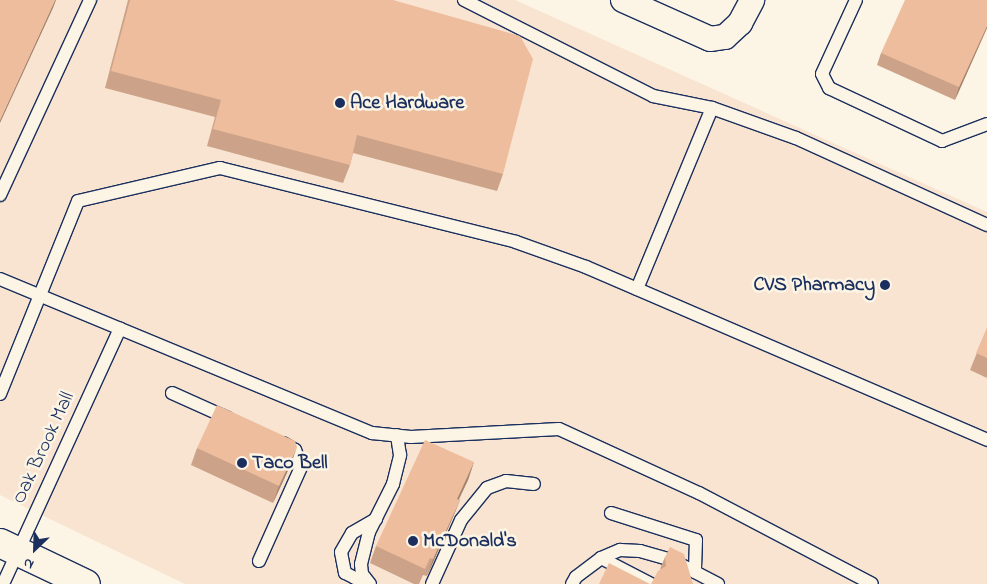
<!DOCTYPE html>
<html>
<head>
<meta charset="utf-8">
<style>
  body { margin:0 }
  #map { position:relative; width:987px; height:584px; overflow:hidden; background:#fcf5e5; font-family:"Indie Flower",sans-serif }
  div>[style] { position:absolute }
  .built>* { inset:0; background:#f8e4d0 }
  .roads { filter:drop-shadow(1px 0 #1b2f5e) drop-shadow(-1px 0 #1b2f5e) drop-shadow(0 1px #1b2f5e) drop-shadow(0 -1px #1b2f5e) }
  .lane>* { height:12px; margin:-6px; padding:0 6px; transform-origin:6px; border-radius:6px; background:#fcf5e5 }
  .street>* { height:24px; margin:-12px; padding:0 12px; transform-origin:12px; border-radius:12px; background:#fcf5e5 }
  .secondary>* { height:28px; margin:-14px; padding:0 14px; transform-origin:14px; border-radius:14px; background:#fcf5e5 }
  .wall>* { inset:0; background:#cca388 }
  .shaded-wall>* { inset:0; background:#a6846f }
  .building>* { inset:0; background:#edbd9e }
  .dots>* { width:14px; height:14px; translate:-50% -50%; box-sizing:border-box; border:2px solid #fcf5e5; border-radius:50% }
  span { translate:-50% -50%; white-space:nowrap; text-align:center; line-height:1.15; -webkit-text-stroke:5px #fcf5e5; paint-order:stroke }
  .poi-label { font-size:20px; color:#1b2f5e; font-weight:700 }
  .left { translate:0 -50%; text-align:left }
  .right { translate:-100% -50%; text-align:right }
  .street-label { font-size:20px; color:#1b2f5e }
  .north { position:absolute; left:10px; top:524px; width:50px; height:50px; -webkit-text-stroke:4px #fcf5e5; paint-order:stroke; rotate:204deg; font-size:14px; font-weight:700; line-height:20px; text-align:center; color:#1b2f5e }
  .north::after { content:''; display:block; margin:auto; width:18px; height:22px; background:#1b2f5e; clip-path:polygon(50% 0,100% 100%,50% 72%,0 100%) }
</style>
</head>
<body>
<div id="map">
  <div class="built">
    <i style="clip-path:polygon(0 0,515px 0,987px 212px,987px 584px,185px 584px,0 495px)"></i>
  </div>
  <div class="roads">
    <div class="lane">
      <i style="left:464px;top:0;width:212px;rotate:26.9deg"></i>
      <i style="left:653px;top:96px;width:60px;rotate:11.5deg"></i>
      <i style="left:712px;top:108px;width:89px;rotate:19.7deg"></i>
      <i style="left:796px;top:138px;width:210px;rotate:24.5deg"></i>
      <i style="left:856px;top:0;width:81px;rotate:114.7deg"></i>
      <i style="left:822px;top:74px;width:16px;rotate:63deg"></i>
      <i style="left:829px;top:88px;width:125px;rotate:25.1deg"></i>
      <i style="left:942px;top:141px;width:48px;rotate:-20.7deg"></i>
      <i style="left:0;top:195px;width:215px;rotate:-65.2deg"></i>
      <i style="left:0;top:279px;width:403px;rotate:22.5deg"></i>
      <i style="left:372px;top:433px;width:39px;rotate:6deg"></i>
      <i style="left:411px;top:437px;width:148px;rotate:-3.1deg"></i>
      <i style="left:559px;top:429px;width:154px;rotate:24.6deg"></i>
      <i style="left:699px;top:493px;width:195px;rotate:27.7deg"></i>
      <i style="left:637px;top:289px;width:196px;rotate:-67.5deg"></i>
      <i style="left:172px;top:393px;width:61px;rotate:24.1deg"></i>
      <i style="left:0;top:394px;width:208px;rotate:-68deg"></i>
      <i style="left:78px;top:201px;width:146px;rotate:-13.1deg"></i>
      <i style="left:220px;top:168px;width:305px;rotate:14deg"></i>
      <i style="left:516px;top:242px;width:74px;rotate:19.7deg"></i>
      <i style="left:586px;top:267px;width:437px;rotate:23.3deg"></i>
      <i style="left:611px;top:513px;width:89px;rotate:17.6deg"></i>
      <i style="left:696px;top:540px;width:32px;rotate:92deg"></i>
      <i style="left:601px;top:558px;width:56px;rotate:27.5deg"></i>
      <i style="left:259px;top:561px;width:103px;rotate:-65.9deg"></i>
      <i style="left:301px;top:467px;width:18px;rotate:-109deg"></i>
      <i style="left:295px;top:450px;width:14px;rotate:-150deg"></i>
      <i style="left:365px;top:578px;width:10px;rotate:180deg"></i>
      <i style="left:355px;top:578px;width:11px;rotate:-153deg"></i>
      <i style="left:345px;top:573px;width:21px;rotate:-101deg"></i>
      <i style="left:341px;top:552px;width:22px;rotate:-60deg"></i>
      <i style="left:352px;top:533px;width:28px;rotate:-30deg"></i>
      <i style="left:3px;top:584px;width:281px;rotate:-65.4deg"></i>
      <i style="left:370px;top:584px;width:13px;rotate:-129deg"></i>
      <i style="left:362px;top:574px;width:10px;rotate:-96deg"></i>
      <i style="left:361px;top:564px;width:33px;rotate:-76deg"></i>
      <i style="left:369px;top:532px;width:54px;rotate:-63.4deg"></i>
      <i style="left:393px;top:484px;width:30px;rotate:-76deg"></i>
      <i style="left:400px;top:455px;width:20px;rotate:-99deg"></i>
      <i style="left:432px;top:584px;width:70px;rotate:-65.6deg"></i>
      <i style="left:461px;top:520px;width:41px;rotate:-50.9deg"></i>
      <i style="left:487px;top:488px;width:20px;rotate:-20deg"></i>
      <i style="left:506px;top:481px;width:28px;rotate:6deg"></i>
      <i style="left:572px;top:584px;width:8px;rotate:-60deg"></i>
      <i style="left:576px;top:577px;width:31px;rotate:-37deg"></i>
      <i style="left:601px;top:558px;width:21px;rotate:-23deg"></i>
      <i style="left:620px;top:550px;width:20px;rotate:3deg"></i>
      <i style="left:640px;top:551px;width:33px;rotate:16deg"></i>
      <i style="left:672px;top:560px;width:52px;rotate:27.6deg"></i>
    </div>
    <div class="street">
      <i style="left:623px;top:0;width:95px;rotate:24.1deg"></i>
      <i style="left:710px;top:39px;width:15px;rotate:-8deg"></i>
      <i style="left:725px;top:37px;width:21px;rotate:-43deg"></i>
      <i style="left:740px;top:23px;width:26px;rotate:-62deg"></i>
    </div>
    <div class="secondary">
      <i style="left:0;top:543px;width:95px;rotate:25.5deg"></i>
    </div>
  </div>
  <div class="wall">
    <i style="clip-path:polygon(128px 0,393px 0,503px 174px,497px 191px,353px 153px,350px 165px,343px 183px,207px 146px,215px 117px,105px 88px)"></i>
    <i style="clip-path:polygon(987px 0,987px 28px,955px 100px,877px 65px,881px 53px)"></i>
    <i style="clip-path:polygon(987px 328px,987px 378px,970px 370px)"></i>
    <i style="clip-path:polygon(197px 448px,291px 464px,273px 503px,191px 465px)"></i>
    <i style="clip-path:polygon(474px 462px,468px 480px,459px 499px,460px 500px,453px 517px,427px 576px,423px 575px,419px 584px,414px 584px,370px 563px,376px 546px)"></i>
    <i style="clip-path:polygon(665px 557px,693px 584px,660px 569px)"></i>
  </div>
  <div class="shaded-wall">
    <i style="clip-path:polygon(55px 0,56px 0,53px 8px,0 123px,0 120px)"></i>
    <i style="clip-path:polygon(987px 26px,987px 28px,955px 100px,959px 87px)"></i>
    <i style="clip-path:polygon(297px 447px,291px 464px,273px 503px,279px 486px)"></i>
    <i style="clip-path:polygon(474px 462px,468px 480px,451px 516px,457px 499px)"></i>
    <i style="clip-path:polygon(460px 500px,453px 517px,427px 576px,433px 559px)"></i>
  </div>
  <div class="building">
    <i style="clip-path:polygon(0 0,55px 0,0 120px)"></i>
    <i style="clip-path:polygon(130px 0,393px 0,520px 36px,533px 59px,503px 174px,357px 135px,350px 165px,213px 129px,221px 100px,111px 71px)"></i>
    <i style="clip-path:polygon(905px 0,987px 0,987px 26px,959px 87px,881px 53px)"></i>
    <i style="clip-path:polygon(987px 328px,987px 358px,976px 353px)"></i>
    <i style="clip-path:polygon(217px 405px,295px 441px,297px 447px,279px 486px,197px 448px)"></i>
    <i style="clip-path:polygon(425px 440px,474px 462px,457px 499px,460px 500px,433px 559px,430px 558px,425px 569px,376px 546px)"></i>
    <i style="clip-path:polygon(670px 547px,684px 554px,693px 584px,651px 584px,658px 571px,666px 566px,665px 557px)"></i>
    <i style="clip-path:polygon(609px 563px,650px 584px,599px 584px)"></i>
  </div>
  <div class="dots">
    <i style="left:340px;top:103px;background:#1b2f5e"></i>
    <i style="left:885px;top:285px;background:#1b2f5e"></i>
    <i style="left:242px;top:463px;background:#1b2f5e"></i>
    <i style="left:413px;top:541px;background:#1b2f5e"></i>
  </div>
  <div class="poi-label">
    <span class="left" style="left:350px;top:103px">Ace Hardware</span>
    <span class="right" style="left:875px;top:285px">CVS Pharmacy</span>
    <span class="left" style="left:252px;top:463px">Taco Bell</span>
    <span class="left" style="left:423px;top:541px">McDonald's</span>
  </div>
  <div class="street-label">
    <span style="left:44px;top:448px;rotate:-65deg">Oak Brook Mall</span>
  </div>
  <div class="north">N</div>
</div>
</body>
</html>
